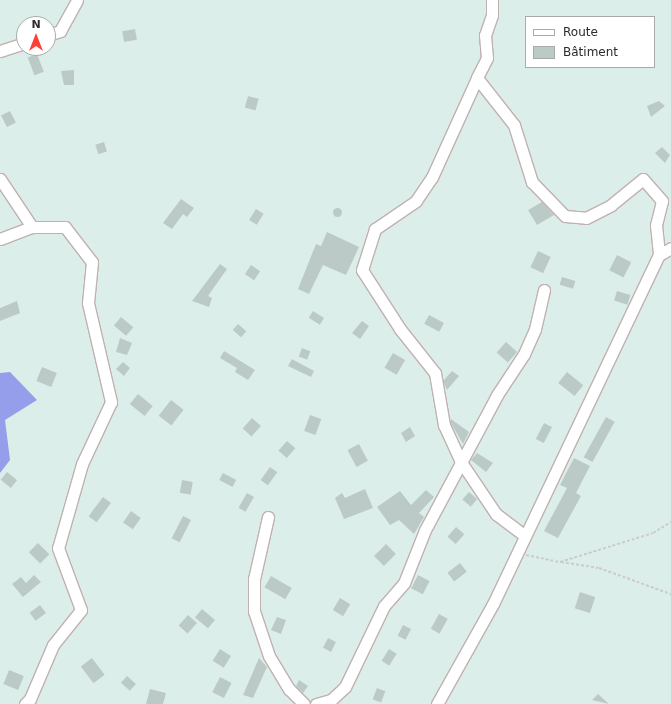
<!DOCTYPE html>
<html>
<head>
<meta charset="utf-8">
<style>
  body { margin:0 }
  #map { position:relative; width:671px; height:704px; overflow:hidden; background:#dceeea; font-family:"DejaVu Sans",sans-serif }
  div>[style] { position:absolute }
  .green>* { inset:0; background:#949eea }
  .building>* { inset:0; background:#bccac7; transform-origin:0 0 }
  .round { border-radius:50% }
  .path>* { height:2px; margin-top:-1px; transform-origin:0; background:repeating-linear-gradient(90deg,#ccc 0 3px,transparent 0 5px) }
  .roads { filter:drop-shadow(1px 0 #c0b1b0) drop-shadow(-1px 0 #c0b1b0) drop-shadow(0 1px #c0b1b0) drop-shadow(0 -1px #c0b1b0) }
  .street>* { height:11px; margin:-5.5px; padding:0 5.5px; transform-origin:5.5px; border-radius:5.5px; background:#fff }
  span { translate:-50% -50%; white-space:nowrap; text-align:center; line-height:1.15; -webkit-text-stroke:3px #fff; paint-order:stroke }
  .legend { position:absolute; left:525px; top:16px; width:130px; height:52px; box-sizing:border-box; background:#fff; border:1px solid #aaa; margin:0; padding:5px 7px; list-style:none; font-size:12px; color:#2b2b2b }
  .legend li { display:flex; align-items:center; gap:8px; height:20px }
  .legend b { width:20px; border:1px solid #aaa }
  .north { position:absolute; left:16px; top:16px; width:40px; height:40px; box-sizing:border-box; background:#fff; border:1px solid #aaa; border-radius:50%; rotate:0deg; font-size:11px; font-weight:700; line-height:16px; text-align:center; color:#2b2b2b }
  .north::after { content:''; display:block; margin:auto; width:14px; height:18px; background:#ff4038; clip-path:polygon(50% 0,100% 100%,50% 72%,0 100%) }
</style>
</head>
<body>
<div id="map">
  <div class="green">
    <i style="clip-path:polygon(10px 372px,37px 400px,5px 420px,10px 460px,0 473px,0 373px)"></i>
  </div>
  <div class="building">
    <i style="left:135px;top:29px;width:11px;height:13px;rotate:80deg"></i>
    <i style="left:37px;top:54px;width:19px;height:10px;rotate:69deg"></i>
    <i style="clip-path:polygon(74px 70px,74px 85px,64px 85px,61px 71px)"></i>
    <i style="left:248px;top:96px;width:11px;height:12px;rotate:15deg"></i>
    <i style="clip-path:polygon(659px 101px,665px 106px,651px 117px,647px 106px)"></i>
    <i style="left:10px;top:111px;width:13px;height:10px;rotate:63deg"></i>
    <i style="left:104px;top:142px;width:10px;height:9px;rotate:73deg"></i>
    <i style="clip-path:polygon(662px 147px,670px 155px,665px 163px,655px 153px)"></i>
    <i style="clip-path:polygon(181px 199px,194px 208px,187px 217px,183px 214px,172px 229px,163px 223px)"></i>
    <i style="clip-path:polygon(542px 202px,554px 215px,537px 225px,528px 210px)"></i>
    <i class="round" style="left:332.5px;top:207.5px;width:9px;height:9px"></i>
    <i style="left:256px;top:209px;width:9px;height:13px;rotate:32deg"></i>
    <i style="clip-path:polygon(327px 232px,359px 247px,346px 275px,323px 265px,309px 294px,298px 289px,316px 244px,321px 246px)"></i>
    <i style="left:538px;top:251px;width:14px;height:18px;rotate:25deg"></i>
    <i style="left:617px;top:255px;width:16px;height:17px;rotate:27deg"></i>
    <i style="clip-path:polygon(220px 264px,227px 269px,208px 296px,212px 298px,209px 307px,192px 301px)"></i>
    <i style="left:251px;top:265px;width:11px;height:11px;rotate:34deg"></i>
    <i style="left:562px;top:277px;width:14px;height:8px;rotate:17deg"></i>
    <i style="left:617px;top:291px;width:14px;height:10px;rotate:17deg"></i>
    <i style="clip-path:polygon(17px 301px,20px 313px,0 321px,0 308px)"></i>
    <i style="left:313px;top:311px;width:13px;height:8px;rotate:32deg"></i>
    <i style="left:429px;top:315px;width:17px;height:10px;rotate:28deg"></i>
    <i style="left:121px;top:317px;width:16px;height:11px;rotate:40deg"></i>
    <i style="clip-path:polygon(362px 321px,369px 326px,360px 339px,352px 333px)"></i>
    <i style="left:238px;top:324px;width:11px;height:8px;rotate:41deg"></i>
    <i style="clip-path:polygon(120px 338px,132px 343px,127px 355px,116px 352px)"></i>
    <i style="left:506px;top:342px;width:15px;height:14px;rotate:42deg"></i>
    <i style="left:302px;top:348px;width:9px;height:9px;rotate:21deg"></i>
    <i style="clip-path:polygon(224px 351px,255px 370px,248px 380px,235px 372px,237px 368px,220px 358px)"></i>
    <i style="left:393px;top:353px;width:14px;height:17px;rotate:30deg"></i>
    <i style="clip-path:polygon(292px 359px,314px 371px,311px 377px,288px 366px)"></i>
    <i style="clip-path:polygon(123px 362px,130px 368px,124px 376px,116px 369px)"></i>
    <i style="left:42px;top:367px;width:16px;height:15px;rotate:22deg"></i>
    <i style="clip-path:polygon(452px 371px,459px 376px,447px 390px,443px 381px)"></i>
    <i style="left:567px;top:372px;width:21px;height:14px;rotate:39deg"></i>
    <i style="left:138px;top:394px;width:19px;height:13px;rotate:39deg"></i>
    <i style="left:171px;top:400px;width:16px;height:20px;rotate:38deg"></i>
    <i style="left:310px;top:415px;width:12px;height:17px;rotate:20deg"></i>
    <i style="left:606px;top:417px;width:10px;height:46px;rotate:29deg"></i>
    <i style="left:252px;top:418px;width:12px;height:14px;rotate:42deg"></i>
    <i style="clip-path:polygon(451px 419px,469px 432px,463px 444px,451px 423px)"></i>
    <i style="left:544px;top:423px;width:9px;height:18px;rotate:27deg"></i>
    <i style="clip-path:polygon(410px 427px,415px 436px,406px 442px,401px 433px)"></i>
    <i style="left:287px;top:441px;width:11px;height:13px;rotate:41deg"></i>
    <i style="left:359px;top:444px;width:19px;height:13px;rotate:62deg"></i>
    <i style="clip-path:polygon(477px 453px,493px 463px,486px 472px,471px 460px)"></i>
    <i style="clip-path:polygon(574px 458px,590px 466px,576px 493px,581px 496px,558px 538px,544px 531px,567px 488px,560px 485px)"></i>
    <i style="left:270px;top:467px;width:9px;height:16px;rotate:36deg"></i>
    <i style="left:7px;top:472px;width:13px;height:10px;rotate:39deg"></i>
    <i style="left:223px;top:473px;width:15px;height:8px;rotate:28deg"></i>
    <i style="left:182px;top:480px;width:11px;height:13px;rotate:10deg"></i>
    <i style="clip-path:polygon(365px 489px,373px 508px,344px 519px,335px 498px,342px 493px,345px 498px)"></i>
    <i style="clip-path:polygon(426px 490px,434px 497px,419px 513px,424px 517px,414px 534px,399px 520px,390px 525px,377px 507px,400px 491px,411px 505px)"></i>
    <i style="left:469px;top:492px;width:11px;height:10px;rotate:41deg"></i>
    <i style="left:247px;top:493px;width:8px;height:17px;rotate:30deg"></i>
    <i style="left:103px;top:497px;width:10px;height:24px;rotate:37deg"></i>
    <i style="left:131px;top:511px;width:12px;height:14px;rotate:35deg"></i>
    <i style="left:183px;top:516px;width:9px;height:25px;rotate:27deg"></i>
    <i style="left:456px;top:527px;width:11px;height:13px;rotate:41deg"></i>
    <i style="left:38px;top:543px;width:16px;height:13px;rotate:45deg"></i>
    <i style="left:386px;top:544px;width:14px;height:17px;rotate:45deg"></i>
    <i style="left:460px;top:563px;width:11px;height:16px;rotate:52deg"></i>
    <i style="clip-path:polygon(34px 575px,41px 582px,23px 597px,12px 584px,21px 577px,26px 583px)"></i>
    <i style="left:418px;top:575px;width:13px;height:15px;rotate:27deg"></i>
    <i style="left:271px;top:576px;width:24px;height:13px;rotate:30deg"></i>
    <i style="left:580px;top:592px;width:16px;height:17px;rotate:18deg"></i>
    <i style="left:340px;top:598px;width:12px;height:14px;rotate:31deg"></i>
    <i style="left:40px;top:605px;width:10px;height:13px;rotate:53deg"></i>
    <i style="left:202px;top:609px;width:17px;height:11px;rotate:40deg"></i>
    <i style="left:439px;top:614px;width:10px;height:17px;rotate:29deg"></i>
    <i style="left:188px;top:615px;width:12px;height:14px;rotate:42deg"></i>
    <i style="clip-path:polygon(277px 617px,286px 620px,281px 634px,271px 630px)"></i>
    <i style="left:403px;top:625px;width:9px;height:12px;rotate:27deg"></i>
    <i style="left:328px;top:638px;width:9px;height:11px;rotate:27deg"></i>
    <i style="left:220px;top:649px;width:13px;height:14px;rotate:32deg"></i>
    <i style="left:389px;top:649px;width:9px;height:14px;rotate:32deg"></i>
    <i style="left:92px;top:658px;width:21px;height:14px;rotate:53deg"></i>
    <i style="clip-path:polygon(259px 658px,267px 667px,253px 698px,243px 695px)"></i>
    <i style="left:9px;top:670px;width:16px;height:15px;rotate:22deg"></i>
    <i style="left:127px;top:676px;width:12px;height:9px;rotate:42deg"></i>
    <i style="left:220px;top:677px;width:13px;height:17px;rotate:27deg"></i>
    <i style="clip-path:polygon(299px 680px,308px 686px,303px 693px,296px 686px)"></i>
    <i style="left:377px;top:688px;width:9px;height:12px;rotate:21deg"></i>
    <i style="clip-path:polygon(150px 689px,166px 693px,163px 704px,146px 704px)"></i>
    <i style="clip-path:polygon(598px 694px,609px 704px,592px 700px)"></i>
  </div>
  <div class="path">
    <i style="left:526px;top:555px;width:35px;rotate:12deg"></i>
    <i style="left:560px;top:562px;width:97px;rotate:-17.3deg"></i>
    <i style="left:653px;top:533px;width:21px;rotate:-31deg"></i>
    <i style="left:561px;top:562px;width:38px;rotate:9deg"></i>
    <i style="left:599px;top:568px;width:77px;rotate:19.9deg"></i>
  </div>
  <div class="roads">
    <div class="street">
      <i style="left:492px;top:0;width:15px;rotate:90deg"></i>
      <i style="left:492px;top:15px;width:21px;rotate:109deg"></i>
      <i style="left:485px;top:35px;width:23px;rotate:85deg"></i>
      <i style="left:487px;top:58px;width:22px;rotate:117deg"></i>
      <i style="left:477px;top:78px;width:60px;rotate:51.8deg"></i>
      <i style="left:514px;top:125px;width:60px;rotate:72.5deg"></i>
      <i style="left:532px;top:182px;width:47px;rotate:45.9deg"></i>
      <i style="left:565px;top:216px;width:21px;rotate:5deg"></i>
      <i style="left:586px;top:218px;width:28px;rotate:-27deg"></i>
      <i style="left:611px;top:205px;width:41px;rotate:-39.1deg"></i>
      <i style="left:643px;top:179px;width:29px;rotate:49deg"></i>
      <i style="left:662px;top:201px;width:25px;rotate:104deg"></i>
      <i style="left:656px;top:225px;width:30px;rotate:84deg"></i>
      <i style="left:48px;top:35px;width:13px;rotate:-18deg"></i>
      <i style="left:60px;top:31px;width:35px;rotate:-61deg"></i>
      <i style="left:0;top:51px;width:25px;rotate:-18deg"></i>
      <i style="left:477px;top:78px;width:109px;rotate:114.4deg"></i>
      <i style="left:432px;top:177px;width:29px;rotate:124deg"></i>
      <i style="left:416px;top:201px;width:50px;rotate:145.7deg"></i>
      <i style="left:375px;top:229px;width:43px;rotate:107.6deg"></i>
      <i style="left:362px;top:270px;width:70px;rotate:57.2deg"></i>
      <i style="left:400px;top:329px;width:56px;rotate:51.5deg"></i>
      <i style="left:435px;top:373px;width:53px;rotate:80.2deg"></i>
      <i style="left:444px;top:425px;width:41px;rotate:65.3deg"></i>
      <i style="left:461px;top:462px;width:63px;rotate:56.1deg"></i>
      <i style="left:496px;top:514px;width:35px;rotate:37deg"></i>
      <i style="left:0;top:179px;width:58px;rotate:56.3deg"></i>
      <i style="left:32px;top:227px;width:33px"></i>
      <i style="left:65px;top:227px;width:44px;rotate:52.4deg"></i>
      <i style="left:92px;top:262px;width:41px;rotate:95.6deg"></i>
      <i style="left:88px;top:303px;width:102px;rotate:76.9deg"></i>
      <i style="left:111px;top:402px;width:68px;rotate:115.1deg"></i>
      <i style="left:82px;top:464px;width:87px;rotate:105.9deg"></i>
      <i style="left:58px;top:548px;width:66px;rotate:69.6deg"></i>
      <i style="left:81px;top:610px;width:45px;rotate:128.7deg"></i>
      <i style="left:53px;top:645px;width:59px;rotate:113.1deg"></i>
      <i style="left:30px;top:699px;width:7px;rotate:135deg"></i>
      <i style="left:0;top:239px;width:34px;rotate:-21deg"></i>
      <i style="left:268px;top:517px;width:64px;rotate:102.7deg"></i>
      <i style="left:254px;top:579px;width:32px;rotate:90deg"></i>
      <i style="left:254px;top:611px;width:47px;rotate:71.6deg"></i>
      <i style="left:269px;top:656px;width:39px;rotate:59deg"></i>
      <i style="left:289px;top:689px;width:21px;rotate:45deg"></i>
      <i style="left:316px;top:704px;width:16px;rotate:-15deg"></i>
      <i style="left:331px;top:700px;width:19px;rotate:-43deg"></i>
      <i style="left:345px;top:687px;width:90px;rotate:-64.3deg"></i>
      <i style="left:384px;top:606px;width:30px;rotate:-49deg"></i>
      <i style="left:404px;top:583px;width:57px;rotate:-68.4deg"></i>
      <i style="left:425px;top:530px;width:153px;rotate:-61.9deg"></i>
      <i style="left:497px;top:395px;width:49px;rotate:-56.6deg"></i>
      <i style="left:524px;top:354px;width:27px;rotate:-66deg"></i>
      <i style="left:535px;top:329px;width:40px;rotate:-77deg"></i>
      <i style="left:437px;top:704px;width:115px;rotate:-60.8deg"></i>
      <i style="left:493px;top:604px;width:386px;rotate:-64.6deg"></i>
      <i style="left:659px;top:255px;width:14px;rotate:-30deg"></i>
    </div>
  </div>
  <ul class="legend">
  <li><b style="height:5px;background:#fff"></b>Route</li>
  <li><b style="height:11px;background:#bccac7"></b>Bâtiment</li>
  </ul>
  <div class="north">N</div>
</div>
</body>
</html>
